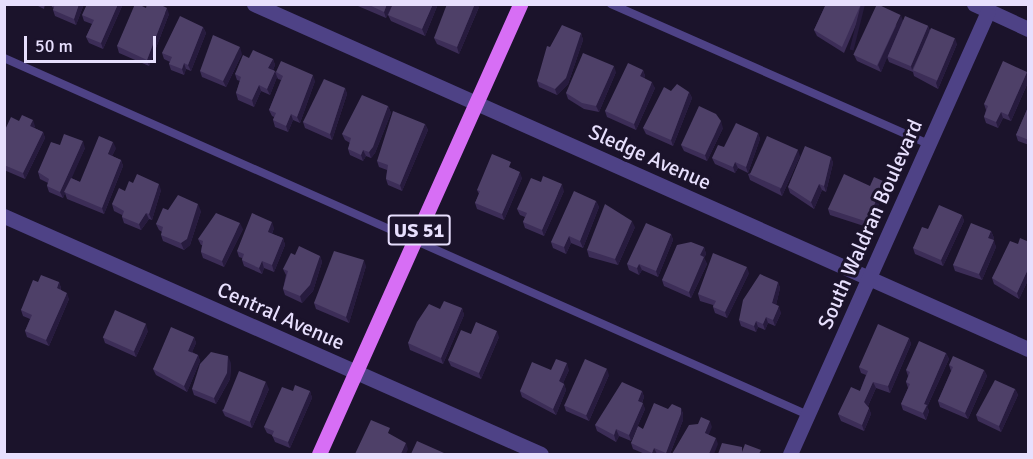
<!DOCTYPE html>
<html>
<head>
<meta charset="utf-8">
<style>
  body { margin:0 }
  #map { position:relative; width:1033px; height:459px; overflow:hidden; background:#1b132b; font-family:Signika,sans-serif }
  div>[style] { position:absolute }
  .lane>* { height:8px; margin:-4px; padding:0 4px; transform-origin:4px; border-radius:4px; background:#4e4286 }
  .street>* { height:15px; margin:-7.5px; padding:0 7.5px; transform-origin:7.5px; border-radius:7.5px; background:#4e4286 }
  .primary>* { height:15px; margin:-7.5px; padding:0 7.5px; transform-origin:7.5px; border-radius:7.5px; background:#d76ef5 }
  .wall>* { inset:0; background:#3c2d57 }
  .shaded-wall>* { inset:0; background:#271b3e; transform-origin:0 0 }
  .building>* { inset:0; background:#4e4068; transform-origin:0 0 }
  span { translate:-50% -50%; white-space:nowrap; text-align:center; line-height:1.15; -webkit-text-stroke:6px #1b132b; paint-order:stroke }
  .shield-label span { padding:2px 4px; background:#1b132b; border:2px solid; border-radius:4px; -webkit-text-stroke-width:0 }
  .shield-label { font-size:20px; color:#e7dffd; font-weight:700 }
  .street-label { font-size:21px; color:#e7dffd }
  .frame { position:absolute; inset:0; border:6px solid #e7dffd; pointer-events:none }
  .scale { position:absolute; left:24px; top:36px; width:132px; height:27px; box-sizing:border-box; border:3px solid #e7dffd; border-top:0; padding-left:8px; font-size:18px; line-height:21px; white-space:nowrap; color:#e7dffd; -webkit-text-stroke:4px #1b132b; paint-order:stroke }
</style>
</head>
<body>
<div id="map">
  <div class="lane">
    <i style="left:611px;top:4px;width:347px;rotate:23.8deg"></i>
    <i style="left:4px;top:58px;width:880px;rotate:23.94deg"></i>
  </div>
  <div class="street">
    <i style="left:254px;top:4px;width:847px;rotate:24.02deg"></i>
    <i style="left:974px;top:4px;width:60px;rotate:24.8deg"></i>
    <i style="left:4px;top:216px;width:587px;rotate:23.9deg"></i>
    <i style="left:790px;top:454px;width:485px;rotate:-65.9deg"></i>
  </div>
  <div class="primary">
    <i style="left:319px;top:454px;width:493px;rotate:-65.9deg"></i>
  </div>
  <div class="wall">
    <i style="clip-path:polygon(34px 4px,45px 4px,44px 9px)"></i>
    <i style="clip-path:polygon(51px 4px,84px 4px,76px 25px,55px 16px,53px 10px,54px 8px,52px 7px)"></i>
    <i style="clip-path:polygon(123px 4px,103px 49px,89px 43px,86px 37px,92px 24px,84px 21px,82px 15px)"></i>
    <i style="clip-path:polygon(357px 4px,396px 4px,400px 6px,401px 4px,438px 4px,425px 36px,391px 21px,388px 15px,393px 5px,386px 18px,358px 6px)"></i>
    <i style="clip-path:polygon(826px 4px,865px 4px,844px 53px,817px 36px,814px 30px)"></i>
    <i style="clip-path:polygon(479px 7px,459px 54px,437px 44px,434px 38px)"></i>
    <i style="clip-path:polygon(146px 8px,169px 14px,149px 66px,119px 53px,117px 46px)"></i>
    <i style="clip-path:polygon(903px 20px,928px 26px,930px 31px,957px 44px,938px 89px,914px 76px,913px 72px,889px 62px,887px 57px,881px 72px,857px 61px,854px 55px)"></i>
    <i style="clip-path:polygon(203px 27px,206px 33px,191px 71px,186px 69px,184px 75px,171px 70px,169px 64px,170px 62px,164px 59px,162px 53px)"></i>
    <i style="clip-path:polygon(581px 33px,583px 40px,568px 84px,557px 95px,539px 87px,537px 81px,550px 47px)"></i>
    <i style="clip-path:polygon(242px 54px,226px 87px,202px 77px,200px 71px)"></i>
    <i style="clip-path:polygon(249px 58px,273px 59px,275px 65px,273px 70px,276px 72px,315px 81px,300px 123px,293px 120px,288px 132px,275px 127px,273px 120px,274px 117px,272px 116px,269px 110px,281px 80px,278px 79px,277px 77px,270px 95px,261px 91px,254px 107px,238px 100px,236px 93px,240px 81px,237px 80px,235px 74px)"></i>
    <i style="clip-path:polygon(643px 70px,645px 76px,644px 78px,655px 88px,636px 130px,607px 117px,605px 111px)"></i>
    <i style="clip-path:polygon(616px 72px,599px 112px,584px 109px,568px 99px,566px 93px)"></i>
    <i style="clip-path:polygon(1027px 72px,1029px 80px,1011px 121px,1003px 118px,998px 128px,986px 123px,984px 117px,986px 110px,984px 104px)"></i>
    <i style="clip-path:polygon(345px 88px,347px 94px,332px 140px,305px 128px,303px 122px)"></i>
    <i style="clip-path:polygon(671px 91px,689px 92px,692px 98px,673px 146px,646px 134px,643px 128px)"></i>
    <i style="clip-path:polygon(1029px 105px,1029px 145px,1018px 141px,1016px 135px)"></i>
    <i style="clip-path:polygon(388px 106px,391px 113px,375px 153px,371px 158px,366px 156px,363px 161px,350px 155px,348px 149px,350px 143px,345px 140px,342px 134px)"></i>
    <i style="clip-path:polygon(19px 121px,35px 126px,34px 128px,43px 132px,45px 138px,25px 179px,4px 170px,4px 132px)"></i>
    <i style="clip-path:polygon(425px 124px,428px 130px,402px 191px,388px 185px,386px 179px,387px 170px,379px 167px,377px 161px)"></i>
    <i style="clip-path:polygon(723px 128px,707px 161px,684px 151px,681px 145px)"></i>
    <i style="clip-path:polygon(758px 133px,760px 139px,748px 173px,738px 168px,735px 173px,715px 164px,712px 158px,724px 147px)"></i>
    <i style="clip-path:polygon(60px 145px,85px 148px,71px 178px,80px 182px,116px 148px,112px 156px,121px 160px,123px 166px,104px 214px,67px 199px,65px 193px,63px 198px,49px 192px,47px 186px,48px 183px,40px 179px,38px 172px)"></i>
    <i style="clip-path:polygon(800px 156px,782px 196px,750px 180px,748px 174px)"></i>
    <i style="clip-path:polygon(831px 157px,833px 163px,826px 192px,822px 190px,814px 209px,790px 193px,788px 187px)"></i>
    <i style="clip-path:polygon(514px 169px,522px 178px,504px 220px,477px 209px,475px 203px,479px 194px,477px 190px)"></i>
    <i style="clip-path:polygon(885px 187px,870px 228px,830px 215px,828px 209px)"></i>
    <i style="clip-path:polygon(161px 190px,152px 220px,149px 219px,141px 230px,124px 223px,122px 217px,122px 215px,114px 211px,112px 204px,125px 191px)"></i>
    <i style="clip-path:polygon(564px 191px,544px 236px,525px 228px,523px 222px,525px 217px,520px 215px,517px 209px)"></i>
    <i style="clip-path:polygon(596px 201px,599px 207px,583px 248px,571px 243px,566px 254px,553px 248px,551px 242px)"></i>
    <i style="clip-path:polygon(168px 210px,201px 211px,190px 245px,184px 250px,163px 241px,161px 235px,162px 232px,159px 230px,156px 224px)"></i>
    <i style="clip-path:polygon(962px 215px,964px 221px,943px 266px,915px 254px,913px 248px,928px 229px)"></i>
    <i style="clip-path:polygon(635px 227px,618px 265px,589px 257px,587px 250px)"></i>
    <i style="clip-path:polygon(274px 228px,272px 234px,283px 238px,285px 245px,274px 272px,264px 268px,262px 274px,244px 266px,242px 260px,242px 258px,239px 257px,237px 251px)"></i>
    <i style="clip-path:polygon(243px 229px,224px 267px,203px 258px,201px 252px,202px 245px,201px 245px,198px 239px)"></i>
    <i style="clip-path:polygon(991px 231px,994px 238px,993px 240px,996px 247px,982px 280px,955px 271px,953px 265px)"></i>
    <i style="clip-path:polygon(671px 234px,673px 240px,658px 277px,642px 270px,639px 275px,629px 270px,627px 264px)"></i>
    <i style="clip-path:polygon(1029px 242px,1029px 278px,1019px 299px,994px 284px,992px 278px,1018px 244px)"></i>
    <i style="clip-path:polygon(704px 247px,706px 254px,704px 258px,707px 264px,691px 298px,664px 286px,662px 280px)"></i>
    <i style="clip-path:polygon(295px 255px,320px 256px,322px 262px,313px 291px,302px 303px,285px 295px,283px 289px,286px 275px,283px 269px)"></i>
    <i style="clip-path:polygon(366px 266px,349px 323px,316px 309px,314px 303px)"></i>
    <i style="clip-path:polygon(749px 273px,727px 318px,715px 313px,713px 307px,713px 305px,700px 301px,698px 294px)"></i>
    <i style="clip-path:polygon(38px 282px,59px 282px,61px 288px,61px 290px,69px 299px,49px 346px,27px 337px,25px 331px,30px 319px,23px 316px,21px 310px)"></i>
    <i style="clip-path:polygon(778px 282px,780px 288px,776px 305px,781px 313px,775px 326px,768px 323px,765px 330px,758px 327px,756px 332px,741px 326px,739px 320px)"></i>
    <i style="clip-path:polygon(462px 308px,464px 315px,443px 364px,410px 350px,408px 343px)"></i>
    <i style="clip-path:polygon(148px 331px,136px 357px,105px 343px,103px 337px)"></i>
    <i style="clip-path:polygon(194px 337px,196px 343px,192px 352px,198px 355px,200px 361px,187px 392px,156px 375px,153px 369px)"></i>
    <i style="clip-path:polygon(499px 337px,481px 379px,451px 366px,448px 360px)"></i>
    <i style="clip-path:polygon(909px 338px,911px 344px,890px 393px,876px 388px,868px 406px,871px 414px,864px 431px,841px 421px,838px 414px,860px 391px,866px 375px,861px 373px,859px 367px)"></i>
    <i style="clip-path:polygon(946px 353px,949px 359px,927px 407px,929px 411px,926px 420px,903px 410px,901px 404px,908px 388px,906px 382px,908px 376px,906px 370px)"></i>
    <i style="clip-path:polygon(231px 363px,230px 379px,216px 404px,194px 395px,192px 389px)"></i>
    <i style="clip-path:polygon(949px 365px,984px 370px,987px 376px,968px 419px,940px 407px,938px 401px,951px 371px)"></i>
    <i style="clip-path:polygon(551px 370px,569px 370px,563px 383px,564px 384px,566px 390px,556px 415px,522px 397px,520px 391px)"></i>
    <i style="clip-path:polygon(609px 375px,589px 421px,566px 411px,564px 405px)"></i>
    <i style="clip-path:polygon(269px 389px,252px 428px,225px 416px,222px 410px)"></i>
    <i style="clip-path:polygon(1015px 389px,1018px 395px,1001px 432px,978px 421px,976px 415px)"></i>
    <i style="clip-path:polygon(293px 391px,310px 391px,312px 398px,290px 448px,275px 442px,272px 435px,267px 433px,264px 427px)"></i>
    <i style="clip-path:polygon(642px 391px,644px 397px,642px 403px,645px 409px,631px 441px,619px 436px,616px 442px,597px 431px,595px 425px)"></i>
    <i style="clip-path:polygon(681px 408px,683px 414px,683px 420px,670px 454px,645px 454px,633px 449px,631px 443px,643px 429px,668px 409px)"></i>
  </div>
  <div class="shaded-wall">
    <i style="clip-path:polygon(79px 4px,84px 4px,76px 25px,74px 19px)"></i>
    <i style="clip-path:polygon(118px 4px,123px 4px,103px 49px,101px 43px)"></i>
    <i style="clip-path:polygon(387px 4px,393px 4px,386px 18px,384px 12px)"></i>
    <i style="clip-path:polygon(433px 4px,438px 4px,425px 36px,422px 29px)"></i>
    <i style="clip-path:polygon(475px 4px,478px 4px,479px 7px,459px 54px,457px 47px)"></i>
    <i style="left:861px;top:4px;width:4px;height:47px;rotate:14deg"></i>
    <i style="clip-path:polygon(167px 8px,169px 14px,149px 66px,147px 60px)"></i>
    <i style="clip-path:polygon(901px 15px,903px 21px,881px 72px,878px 65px)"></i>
    <i style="clip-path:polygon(928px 26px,930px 33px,912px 70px,911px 66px)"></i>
    <i style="clip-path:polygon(203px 27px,206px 33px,191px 71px,188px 65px)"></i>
    <i style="clip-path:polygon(581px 33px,583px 40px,568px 84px,557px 95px,555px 89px)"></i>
    <i style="clip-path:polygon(955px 38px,957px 44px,938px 89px,936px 83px)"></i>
    <i style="clip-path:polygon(240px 47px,242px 54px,226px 87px,223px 81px)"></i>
    <i style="clip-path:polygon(273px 59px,275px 65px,271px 74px,268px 68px)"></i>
    <i style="clip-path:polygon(184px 63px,186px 69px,184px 75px,182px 69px)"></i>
    <i style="clip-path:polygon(614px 66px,616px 72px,599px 112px,596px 106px)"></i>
    <i style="clip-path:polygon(643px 70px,645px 76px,642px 82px,640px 76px)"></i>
    <i style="clip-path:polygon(275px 71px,277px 77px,270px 95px,267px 89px)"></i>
    <i style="clip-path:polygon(1027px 72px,1029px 80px,1011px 121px,1008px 115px)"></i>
    <i style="clip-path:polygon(313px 75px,315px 81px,300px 123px,297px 117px)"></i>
    <i style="clip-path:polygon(652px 82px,655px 88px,636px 130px,634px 124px)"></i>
    <i style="clip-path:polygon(259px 85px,261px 91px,254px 107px,252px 100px)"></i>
    <i style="clip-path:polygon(345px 88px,347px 94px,332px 140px,330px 134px)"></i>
    <i style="clip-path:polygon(689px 92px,692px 98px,673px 146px,671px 140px)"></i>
    <i style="clip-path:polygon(388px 106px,391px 113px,375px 153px,371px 158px,369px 152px)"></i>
    <i style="clip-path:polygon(1001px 112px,1003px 118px,998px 128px,996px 122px)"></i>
    <i style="clip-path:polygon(291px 114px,293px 120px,288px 132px,286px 126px)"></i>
    <i style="clip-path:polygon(33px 120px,35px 126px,32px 132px,30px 126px)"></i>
    <i style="clip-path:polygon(721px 121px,723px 128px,707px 161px,705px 155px)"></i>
    <i style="clip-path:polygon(425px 124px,428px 130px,402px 191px,400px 185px)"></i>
    <i style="clip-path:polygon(43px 132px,45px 138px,25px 179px,23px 173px)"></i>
    <i style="clip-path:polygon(758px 133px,760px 139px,748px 173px,746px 167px)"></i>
    <i style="clip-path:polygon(83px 141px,85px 148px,63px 198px,60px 192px)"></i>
    <i style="clip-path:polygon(113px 142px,116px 148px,110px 160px,108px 154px)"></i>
    <i style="clip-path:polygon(363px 150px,366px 156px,363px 161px,361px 155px)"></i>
    <i style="clip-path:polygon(798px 150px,800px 156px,782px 196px,780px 190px)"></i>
    <i style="clip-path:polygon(831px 157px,833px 163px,826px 192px,824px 186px)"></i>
    <i style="clip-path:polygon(121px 160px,123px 166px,104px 214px,102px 208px)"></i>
    <i style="clip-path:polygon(735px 162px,738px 168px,735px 173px,733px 167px)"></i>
    <i style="clip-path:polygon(520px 172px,522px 178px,504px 220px,502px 214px)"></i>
    <i style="clip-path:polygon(883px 181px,885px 187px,870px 228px,868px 222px)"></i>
    <i style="clip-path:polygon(159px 184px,161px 190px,152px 220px,149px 214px)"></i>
    <i style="clip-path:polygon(562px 184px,564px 191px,544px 236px,542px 230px)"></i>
    <i style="clip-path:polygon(819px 184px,822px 190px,814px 209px,811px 202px)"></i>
    <i style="clip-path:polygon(596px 201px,599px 207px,583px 248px,580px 241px)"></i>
    <i style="clip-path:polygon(198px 204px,201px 211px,190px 245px,184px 250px,181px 243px)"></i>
    <i style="clip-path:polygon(146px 213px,149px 219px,141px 230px,139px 224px)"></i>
    <i style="clip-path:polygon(962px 215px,964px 221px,943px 266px,941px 260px)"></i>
    <i style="clip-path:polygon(632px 221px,635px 227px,618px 265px,615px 259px)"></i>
    <i style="clip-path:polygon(272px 222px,274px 228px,270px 239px,268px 232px)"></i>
    <i style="clip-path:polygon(240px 223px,243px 229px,224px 267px,222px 261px)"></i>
    <i style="clip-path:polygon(991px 231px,994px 238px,991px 244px,988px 238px)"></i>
    <i style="clip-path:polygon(671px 234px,673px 240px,658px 277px,656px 271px)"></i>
    <i style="clip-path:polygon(569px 236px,571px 243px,566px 254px,564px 247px)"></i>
    <i style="clip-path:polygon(283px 238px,285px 245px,274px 272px,272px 265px)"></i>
    <i style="clip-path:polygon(994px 240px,996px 247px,982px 280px,979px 274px)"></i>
    <i style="clip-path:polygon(704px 247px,706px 254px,704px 258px,707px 264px,691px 298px,689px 292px,700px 255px)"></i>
    <i style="clip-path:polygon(320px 256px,322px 262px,313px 291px,302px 303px,300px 296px)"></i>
    <i style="clip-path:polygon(364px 260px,366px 266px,349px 323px,346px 317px)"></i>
    <i style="clip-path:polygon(262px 261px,264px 268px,262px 274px,259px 268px)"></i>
    <i style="clip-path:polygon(639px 264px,642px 270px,639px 275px,637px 268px)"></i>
    <i style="clip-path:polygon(747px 267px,749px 273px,727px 318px,725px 312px)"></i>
    <i style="clip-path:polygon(1029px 267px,1029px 278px,1019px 299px,1017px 293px)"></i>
    <i style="clip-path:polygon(59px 282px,61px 288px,59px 295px,57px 288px)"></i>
    <i style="clip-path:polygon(778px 282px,780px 288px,775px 310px,772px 303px)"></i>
    <i style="clip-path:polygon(67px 293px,69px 299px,49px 346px,46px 340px)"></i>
    <i style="clip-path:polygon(779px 306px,781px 313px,775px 326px,773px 320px)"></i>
    <i style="clip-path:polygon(462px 308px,464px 315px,443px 364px,441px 358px)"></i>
    <i style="clip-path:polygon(766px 317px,768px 323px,765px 330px,763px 324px)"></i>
    <i style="clip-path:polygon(756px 321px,758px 327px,756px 332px,754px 326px)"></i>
    <i style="clip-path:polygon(146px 324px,148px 331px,136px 357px,134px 351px)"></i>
    <i style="clip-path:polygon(497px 331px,499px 337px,481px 379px,479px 373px)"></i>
    <i style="clip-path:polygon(194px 337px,196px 343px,190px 357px,188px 351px)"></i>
    <i style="clip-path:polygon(909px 338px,911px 344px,890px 393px,888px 386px)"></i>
    <i style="clip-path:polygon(946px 353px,949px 359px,927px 407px,929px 411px,926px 420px,923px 413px,924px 404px)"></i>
    <i style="clip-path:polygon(198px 355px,200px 361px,187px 392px,184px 386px)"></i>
    <i style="clip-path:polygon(228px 356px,231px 363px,230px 379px,216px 404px,214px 398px)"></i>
    <i style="clip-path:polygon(567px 363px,569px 370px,561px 388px,559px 381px)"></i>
    <i style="clip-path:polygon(607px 369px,609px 375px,589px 421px,586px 415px)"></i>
    <i style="clip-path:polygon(984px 370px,987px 376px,968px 419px,965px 413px)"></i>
    <i style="clip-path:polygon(266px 382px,269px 389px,252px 428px,250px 421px)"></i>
    <i style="clip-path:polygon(873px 382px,876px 388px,867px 408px,864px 402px)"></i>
    <i style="clip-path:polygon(564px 384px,566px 390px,556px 415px,553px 409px)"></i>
    <i style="clip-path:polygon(1015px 389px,1018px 395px,1001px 432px,999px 426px)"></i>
    <i style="clip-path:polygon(310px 391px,312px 398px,290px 448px,288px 442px)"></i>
    <i style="clip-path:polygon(642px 391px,644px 397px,640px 407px,638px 401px)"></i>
    <i style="clip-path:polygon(643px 403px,645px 409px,631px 441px,629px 435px)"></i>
    <i style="clip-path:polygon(681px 408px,683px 414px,683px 420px,670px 454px,666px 454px,666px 453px)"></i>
    <i style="clip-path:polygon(869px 408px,871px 414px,864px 431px,862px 425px)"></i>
    <i style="clip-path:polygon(710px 421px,712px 427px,707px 439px,705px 433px)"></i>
    <i style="clip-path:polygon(616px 429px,619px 436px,616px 442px,614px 435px)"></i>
    <i style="clip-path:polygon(716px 438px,718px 444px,714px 454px,709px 454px)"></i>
    <i style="clip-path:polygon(406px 443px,408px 449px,406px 454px,401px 454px)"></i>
    <i style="clip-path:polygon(654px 448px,657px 454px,653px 454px,652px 453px)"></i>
  </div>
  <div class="building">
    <i style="clip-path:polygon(55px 4px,79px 4px,74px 19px,53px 10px)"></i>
    <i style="clip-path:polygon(87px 4px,118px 4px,101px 43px,86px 37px,94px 20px,82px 15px)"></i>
    <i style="clip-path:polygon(135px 4px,138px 4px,146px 8px,147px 4px,159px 4px,167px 8px,147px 60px,117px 46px)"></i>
    <i style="clip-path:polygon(367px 4px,387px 4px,384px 12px)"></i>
    <i style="clip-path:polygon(393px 4px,400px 6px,401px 4px,433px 4px,422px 29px,388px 15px)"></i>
    <i style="clip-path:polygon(447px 4px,475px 4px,457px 47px,434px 38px)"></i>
    <i style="clip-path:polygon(826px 4px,861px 4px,842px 47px,814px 30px)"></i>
    <i style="left:877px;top:4px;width:26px;height:56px;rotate:25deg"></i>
    <i style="clip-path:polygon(180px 16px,203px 27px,188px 65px,184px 63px,182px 69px,169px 64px,172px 57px,162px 53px)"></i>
    <i style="left:905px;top:16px;width:25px;height:44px;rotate:23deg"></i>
    <i style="clip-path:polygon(562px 25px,581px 33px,566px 78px,555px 89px,537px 81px,547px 46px,550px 47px)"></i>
    <i style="left:931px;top:28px;width:26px;height:46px;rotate:23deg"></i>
    <i style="clip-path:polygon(213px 35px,240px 47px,223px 81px,200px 71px)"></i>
    <i style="clip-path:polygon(253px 50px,273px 59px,268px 68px,275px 71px,267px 89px,259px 85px,252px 100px,236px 93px,241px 77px,235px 74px,243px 55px,249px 58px)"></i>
    <i style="clip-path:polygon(583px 53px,614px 66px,596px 106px,582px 103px,566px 93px)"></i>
    <i style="clip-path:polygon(281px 61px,313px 75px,297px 117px,291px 114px,286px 126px,273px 120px,276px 113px,269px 110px,283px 76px,276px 72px)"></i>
    <i style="clip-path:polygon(1003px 61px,1027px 72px,1008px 115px,1001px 112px,996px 122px,984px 117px,988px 106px,984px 104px)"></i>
    <i style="clip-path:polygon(628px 63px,643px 70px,640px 76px,652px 82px,634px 124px,605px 111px)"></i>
    <i style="clip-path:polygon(324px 79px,345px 88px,330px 134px,303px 122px)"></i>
    <i style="clip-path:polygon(677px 84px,689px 92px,671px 140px,643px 128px,664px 87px,671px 91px)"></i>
    <i style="clip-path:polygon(362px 95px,388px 106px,373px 147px,369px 152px,363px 150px,361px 155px,348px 149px,351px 138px,342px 134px)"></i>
    <i style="clip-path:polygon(1029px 105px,1029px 140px,1016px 135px)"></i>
    <i style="clip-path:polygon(699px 106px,716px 114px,721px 121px,705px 155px,681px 145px)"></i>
    <i style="clip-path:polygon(393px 111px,425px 124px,400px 185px,386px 179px,388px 165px,377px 161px)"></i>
    <i style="clip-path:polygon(22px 115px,33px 120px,30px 126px,43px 132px,23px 173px,4px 165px,4px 132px,11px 117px,19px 121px)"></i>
    <i style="clip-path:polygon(736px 123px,758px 133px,746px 167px,735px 162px,733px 167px,712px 158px,718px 145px,724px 147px)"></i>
    <i style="clip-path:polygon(64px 134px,83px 141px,60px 192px,47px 186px,49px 179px,38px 172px,51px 142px,60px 145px)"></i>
    <i style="clip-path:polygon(99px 136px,113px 142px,108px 154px,121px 160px,102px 208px,64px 192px,71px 178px,80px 182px)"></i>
    <i style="left:767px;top:136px;width:34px;height:42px;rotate:24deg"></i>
    <i style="clip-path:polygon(805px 146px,831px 157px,824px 186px,819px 184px,811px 202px,788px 187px)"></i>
    <i style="clip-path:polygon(492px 154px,511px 162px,509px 167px,520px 172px,502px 214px,475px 203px,480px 191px,477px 190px)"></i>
    <i style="clip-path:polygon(137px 174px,159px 184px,149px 214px,146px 213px,139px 224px,122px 217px,124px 211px,112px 204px,119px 188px,125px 191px,129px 181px,133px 183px)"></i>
    <i style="clip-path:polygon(844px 174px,870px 186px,874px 177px,883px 181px,868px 222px,828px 209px)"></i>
    <i style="clip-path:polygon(543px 176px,562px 184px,542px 230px,523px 222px,527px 213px,517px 209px,531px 178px,541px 182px)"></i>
    <i style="clip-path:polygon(574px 191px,596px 201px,580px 241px,569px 236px,564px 247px,551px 242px)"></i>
    <i style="clip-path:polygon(178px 195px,198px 204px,187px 239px,181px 243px,161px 235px,163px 227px,156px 224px,163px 208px,168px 210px)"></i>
    <i style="clip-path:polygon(605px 204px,632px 221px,615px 259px,587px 250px)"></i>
    <i style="clip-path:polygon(939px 205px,962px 215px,941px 260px,913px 248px,922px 227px,928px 229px)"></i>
    <i style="clip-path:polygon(216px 213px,240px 223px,222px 261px,201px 252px,203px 241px,198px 239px)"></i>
    <i style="clip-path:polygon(252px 213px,272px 222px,268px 232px,283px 238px,272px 265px,262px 261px,259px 268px,242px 260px,244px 254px,237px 251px)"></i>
    <i style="clip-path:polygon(646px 223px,671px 234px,656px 271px,639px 264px,637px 268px,627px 264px)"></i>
    <i style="clip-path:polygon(971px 223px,991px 231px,988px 238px,994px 240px,979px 274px,953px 265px)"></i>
    <i style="clip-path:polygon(1020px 238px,1029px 242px,1029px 267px,1017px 293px,992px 278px,1010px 241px,1018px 244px)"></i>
    <i style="clip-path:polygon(691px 242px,704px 247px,700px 255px,704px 257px,689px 292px,662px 280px,677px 245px)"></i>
    <i style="clip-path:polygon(299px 246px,320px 256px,310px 285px,300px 296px,283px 289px,288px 271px,283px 269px,291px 253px,295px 255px)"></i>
    <i style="clip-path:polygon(334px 251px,364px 260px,346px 317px,314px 303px)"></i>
    <i style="clip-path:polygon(713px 253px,747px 267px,725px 312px,713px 307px,716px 301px,698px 294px)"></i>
    <i style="clip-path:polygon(760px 274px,778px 282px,772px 303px,779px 306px,773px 320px,766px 317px,763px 324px,756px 321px,754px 326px,739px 320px,743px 300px)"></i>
    <i style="clip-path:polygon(41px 275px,59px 282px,57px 288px,67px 293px,46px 340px,25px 331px,32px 315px,21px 310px,33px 280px,38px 282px)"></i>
    <i style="clip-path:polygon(444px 301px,462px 308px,441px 358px,408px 343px,417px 322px,429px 304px,440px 309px)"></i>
    <i style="left:115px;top:310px;width:34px;height:30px;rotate:24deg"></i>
    <i style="clip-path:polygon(476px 322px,497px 331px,479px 373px,448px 360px,461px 330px,471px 334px)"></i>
    <i style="clip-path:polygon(878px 324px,909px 338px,888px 386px,873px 382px,864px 402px,869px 408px,862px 425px,838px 414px,851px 387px,860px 391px,868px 371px,859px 367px)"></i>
    <i style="clip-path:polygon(171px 327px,194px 337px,188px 351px,198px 355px,184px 386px,153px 369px)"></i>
    <i style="clip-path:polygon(919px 341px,946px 353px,924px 404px,927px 405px,923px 413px,901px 404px,910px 384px,906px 382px,910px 372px,906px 370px)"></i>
    <i style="clip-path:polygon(211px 352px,228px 356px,227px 373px,214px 398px,192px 389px,200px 364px)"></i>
    <i style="clip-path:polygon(953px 356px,984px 370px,965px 413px,938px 401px,953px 367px,949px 365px)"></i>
    <i style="clip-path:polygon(556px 359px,567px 363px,559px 381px,564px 384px,553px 409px,520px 391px,532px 362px,551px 370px)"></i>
    <i style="left:585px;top:359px;width:24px;height:51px;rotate:24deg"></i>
    <i style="left:239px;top:371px;width:29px;height:43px;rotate:22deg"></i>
    <i style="clip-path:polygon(995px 380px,1015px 389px,999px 426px,976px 415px)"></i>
    <i style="clip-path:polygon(622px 382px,642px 391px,638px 401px,643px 403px,629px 435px,616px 429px,614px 435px,595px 425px)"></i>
    <i style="clip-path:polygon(295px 385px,310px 391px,288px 442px,272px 436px,274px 431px,264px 427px,282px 387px,293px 391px)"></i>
    <i style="clip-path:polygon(654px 403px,668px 409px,672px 404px,681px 408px,681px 414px,666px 453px,654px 448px,652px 453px,631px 443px,638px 426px,643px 429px)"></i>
    <i style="clip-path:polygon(701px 417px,710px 421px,705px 433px,716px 438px,709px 454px,672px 454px,689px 425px,698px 424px)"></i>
    <i style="clip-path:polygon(371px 420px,390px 428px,388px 433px,406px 443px,401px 454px,355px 454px)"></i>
    <i style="clip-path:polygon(417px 441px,444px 453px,443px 454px,411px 454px)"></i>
    <i style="clip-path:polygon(722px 443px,742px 447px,742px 452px,745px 444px,761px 450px,759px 454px,718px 454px)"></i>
  </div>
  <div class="shield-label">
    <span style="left:419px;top:230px">US 51</span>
  </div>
  <div class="street-label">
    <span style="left:650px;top:157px;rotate:24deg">Sledge Avenue</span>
    <span style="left:870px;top:224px;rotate:-66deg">South Waldran Boulevard</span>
    <span style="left:281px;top:316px;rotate:24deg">Central Avenue</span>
  </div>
  <div class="frame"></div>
  <div class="scale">50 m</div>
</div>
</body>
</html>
